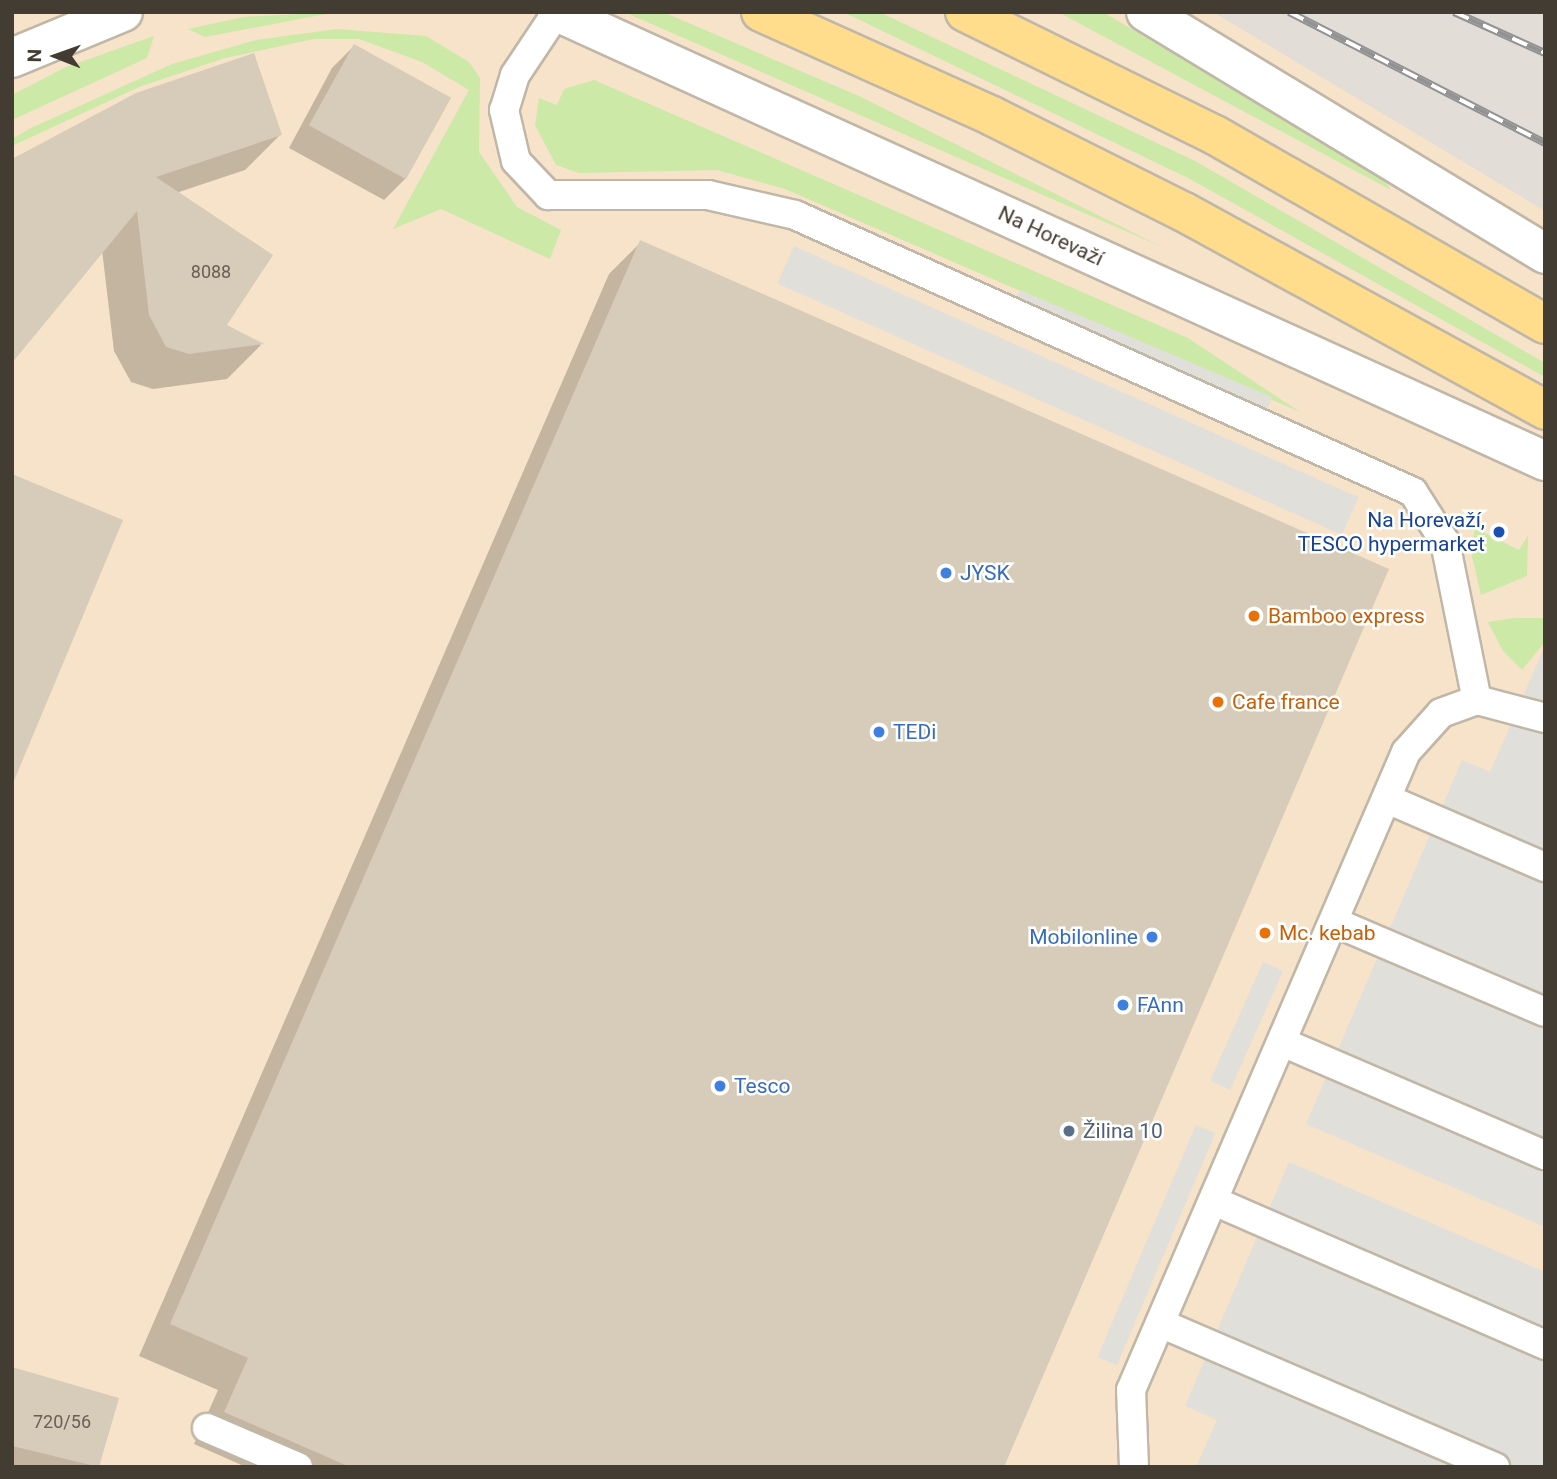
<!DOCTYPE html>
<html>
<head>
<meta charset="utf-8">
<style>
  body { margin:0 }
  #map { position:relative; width:1557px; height:1479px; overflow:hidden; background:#f2ede1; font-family:Roboto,sans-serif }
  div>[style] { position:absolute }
  .commercial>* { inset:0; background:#f6e3ca }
  .industrial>* { inset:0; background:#e3ddd7 }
  .green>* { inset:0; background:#cce9a7 }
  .parking>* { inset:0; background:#e1dfda; transform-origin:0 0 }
  .shadow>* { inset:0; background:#0003 }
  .building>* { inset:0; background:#d7cbb9; transform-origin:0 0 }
  .roads { filter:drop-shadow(2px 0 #c0b7a7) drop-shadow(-2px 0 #c0b7a7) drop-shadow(0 2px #c0b7a7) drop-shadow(0 -2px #c0b7a7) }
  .service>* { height:28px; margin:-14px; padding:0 14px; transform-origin:14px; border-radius:14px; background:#fff }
  .minor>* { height:38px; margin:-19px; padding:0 19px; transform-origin:19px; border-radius:19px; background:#fff }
  .primary>* { height:38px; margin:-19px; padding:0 19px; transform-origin:19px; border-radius:19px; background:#ffdd8d }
  .rail>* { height:8px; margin-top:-4px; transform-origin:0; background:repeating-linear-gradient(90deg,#fff 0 16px,#929292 0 32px); box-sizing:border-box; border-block:2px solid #929292 }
  .dots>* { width:19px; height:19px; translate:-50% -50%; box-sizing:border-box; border:4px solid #fff; border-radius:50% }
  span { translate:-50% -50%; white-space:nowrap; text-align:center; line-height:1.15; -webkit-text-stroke:5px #fff; paint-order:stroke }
  .number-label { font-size:18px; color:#686054 }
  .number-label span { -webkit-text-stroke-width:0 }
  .street-label { font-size:21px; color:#433c32 }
  .transit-label { font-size:21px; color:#164399 }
  .right { translate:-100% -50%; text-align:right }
  .shop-label { font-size:21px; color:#366cbe }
  .left { translate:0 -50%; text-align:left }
  .food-label { font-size:21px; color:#c56008 }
  .service-label { font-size:21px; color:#4e5e75 }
  .frame { position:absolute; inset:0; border:14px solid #433c32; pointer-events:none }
  .north { position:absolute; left:21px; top:21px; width:70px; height:70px; -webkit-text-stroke:5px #fff; paint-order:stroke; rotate:271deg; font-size:19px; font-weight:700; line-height:28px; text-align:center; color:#433c32 }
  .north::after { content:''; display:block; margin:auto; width:24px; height:32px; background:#433c32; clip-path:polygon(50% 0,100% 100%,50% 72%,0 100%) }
</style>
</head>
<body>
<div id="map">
  <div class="commercial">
    <i style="clip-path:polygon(12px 12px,1214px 12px,1545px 210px,1545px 1467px,12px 1467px)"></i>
  </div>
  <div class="industrial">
    <i style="clip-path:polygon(1213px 12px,1545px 12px,1545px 211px)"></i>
  </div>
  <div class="green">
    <i style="clip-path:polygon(336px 12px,205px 37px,188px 29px,244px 17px)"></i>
    <i style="clip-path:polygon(624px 12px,663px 12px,861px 97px,1160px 246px)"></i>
    <i style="clip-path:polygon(843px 12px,879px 12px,1195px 161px,1545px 363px,1545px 377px,1188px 178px)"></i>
    <i style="clip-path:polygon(1058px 12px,1103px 12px,1381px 176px,1391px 190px)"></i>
    <i style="clip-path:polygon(337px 29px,426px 36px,469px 62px,480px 78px,479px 152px,517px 207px,561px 230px,550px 259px,441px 209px,393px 229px,469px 90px,422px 62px,359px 39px,314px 39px,225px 58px,139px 87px,12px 146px,12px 139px,31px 128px,172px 64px,256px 40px)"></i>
    <i style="clip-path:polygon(154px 36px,147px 58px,12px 120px,12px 95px,66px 67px)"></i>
    <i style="clip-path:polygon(594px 80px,1188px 338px,1300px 412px,785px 189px,717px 170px,579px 173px,556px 165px,535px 125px,539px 98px,557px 105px,564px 89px)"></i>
    <i style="clip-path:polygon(1475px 528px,1519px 550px,1528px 535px,1527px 576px,1481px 595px,1471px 552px)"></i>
    <i style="clip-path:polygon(1515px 618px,1545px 618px,1545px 642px,1522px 670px,1503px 651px,1488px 622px)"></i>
  </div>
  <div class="parking">
    <i style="left:794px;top:246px;width:618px;height:41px;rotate:24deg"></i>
    <i style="left:1020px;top:290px;width:274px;height:17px;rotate:23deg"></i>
    <i style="clip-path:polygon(1545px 646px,1545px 1227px,1306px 1124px,1462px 760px,1490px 772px)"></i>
    <i style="left:1263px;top:962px;width:22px;height:130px;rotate:24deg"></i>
    <i style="left:1196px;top:1125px;width:21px;height:252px;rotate:23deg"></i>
    <i style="clip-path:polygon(1289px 1162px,1545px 1272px,1545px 1467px,1196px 1467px,1217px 1420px,1185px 1406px)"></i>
  </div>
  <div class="shadow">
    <i style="clip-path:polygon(354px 46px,449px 98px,406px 178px,384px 200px,289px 148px,332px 68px)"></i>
    <i style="clip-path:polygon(280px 135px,245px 170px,176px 193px,224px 325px,261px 345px,227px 379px,153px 389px,131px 382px,114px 351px,102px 250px,12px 164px)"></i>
    <i style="clip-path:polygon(641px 242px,998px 1467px,246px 1467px,194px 1444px,218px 1390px,139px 1356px,609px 274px)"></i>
    <i style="clip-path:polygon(12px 1369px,117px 1400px,97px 1467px,12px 1467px)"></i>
  </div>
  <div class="building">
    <i style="left:354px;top:44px;width:111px;height:93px;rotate:29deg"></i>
    <i style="clip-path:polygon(254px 53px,282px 135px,156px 177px,273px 255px,227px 325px,264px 344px,189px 354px,166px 347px,149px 315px,137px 211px,12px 363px,12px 159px,136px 93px)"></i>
    <i style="clip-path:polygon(640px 240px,1389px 569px,1004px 1467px,350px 1467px,224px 1412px,248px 1358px,170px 1324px)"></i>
    <i style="clip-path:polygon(12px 474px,123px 520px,13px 783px,12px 783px)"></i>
    <i style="clip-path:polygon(12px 1367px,119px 1398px,99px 1467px,12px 1446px)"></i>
  </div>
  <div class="roads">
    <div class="service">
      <i style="left:557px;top:12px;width:76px;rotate:123.7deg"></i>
      <i style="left:515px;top:75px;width:37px;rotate:107deg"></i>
      <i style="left:504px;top:110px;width:52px;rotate:76.8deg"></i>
      <i style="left:516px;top:161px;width:47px;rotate:46.7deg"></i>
      <i style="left:548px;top:195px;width:160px"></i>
      <i style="left:708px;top:195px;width:89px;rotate:12.9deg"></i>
      <i style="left:795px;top:215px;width:677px;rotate:24.14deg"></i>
      <i style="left:1413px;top:492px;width:59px;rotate:57.4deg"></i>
      <i style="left:1445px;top:542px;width:161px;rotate:78.6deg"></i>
      <i style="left:1387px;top:799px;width:172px;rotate:23.3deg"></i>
      <i style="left:1334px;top:922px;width:229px;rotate:23.1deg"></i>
      <i style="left:1282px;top:1042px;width:286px;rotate:23.3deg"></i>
      <i style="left:1214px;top:1201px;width:361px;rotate:23.5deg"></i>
      <i style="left:1160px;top:1323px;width:365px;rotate:23.3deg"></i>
      <i style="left:207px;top:1428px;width:99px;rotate:23.2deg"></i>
      <i style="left:1134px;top:1467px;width:77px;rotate:-92.2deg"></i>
      <i style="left:1131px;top:1390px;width:695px;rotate:-66.68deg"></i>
      <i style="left:1406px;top:752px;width:52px;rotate:-48.1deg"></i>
      <i style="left:1441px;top:713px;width:38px;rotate:-20deg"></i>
      <i style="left:1477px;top:700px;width:70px;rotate:14.8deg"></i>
    </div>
    <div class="minor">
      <i style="left:557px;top:12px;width:1085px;rotate:24.44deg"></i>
      <i style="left:1146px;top:12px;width:467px;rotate:31.2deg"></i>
      <i style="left:12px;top:58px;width:120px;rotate:-22.5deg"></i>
    </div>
    <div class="primary">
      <i style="left:761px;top:12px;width:253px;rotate:24.2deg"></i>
      <i style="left:992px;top:116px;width:215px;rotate:26.6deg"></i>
      <i style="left:1184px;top:212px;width:412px;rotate:28.7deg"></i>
      <i style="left:965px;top:12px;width:279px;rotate:26.2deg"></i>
      <i style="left:1215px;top:135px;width:380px;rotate:29.8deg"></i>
    </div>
  </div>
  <div class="rail">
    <i style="left:1289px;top:12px;width:288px;rotate:27.1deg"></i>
    <i style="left:1454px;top:12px;width:100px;rotate:24.3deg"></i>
  </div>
  <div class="dots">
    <i style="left:1499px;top:532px;background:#1a4fb4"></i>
    <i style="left:946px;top:573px;background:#3f7fe0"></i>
    <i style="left:1254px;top:616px;background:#e8710a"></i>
    <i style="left:1218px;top:702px;background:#e8710a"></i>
    <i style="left:879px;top:732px;background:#3f7fe0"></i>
    <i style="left:1265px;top:933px;background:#e8710a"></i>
    <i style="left:1152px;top:937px;background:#3f7fe0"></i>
    <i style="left:1123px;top:1005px;background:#3f7fe0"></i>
    <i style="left:720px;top:1086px;background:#3f7fe0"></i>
    <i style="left:1069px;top:1131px;background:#5c6f8a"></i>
  </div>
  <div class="number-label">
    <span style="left:211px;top:272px">8088</span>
    <span style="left:62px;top:1422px">720/56</span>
  </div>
  <div class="street-label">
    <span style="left:1051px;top:236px;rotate:25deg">Na Horevaží</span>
  </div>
  <div class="transit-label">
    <span class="right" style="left:1485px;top:532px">Na Horevaží,<br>TESCO hypermarket</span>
  </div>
  <div class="shop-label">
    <span class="left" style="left:960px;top:573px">JYSK</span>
    <span class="left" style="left:893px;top:732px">TEDi</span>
    <span class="right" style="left:1138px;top:937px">Mobilonline</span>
    <span class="left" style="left:1137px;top:1005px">FAnn</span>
    <span class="left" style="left:734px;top:1086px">Tesco</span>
  </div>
  <div class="food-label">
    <span class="left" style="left:1268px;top:616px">Bamboo express</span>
    <span class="left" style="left:1232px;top:702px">Cafe france</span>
    <span class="left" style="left:1279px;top:933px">Mc. kebab</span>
  </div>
  <div class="service-label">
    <span class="left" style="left:1083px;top:1131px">Žilina 10</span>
  </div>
  <div class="frame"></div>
  <div class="north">N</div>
</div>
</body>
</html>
